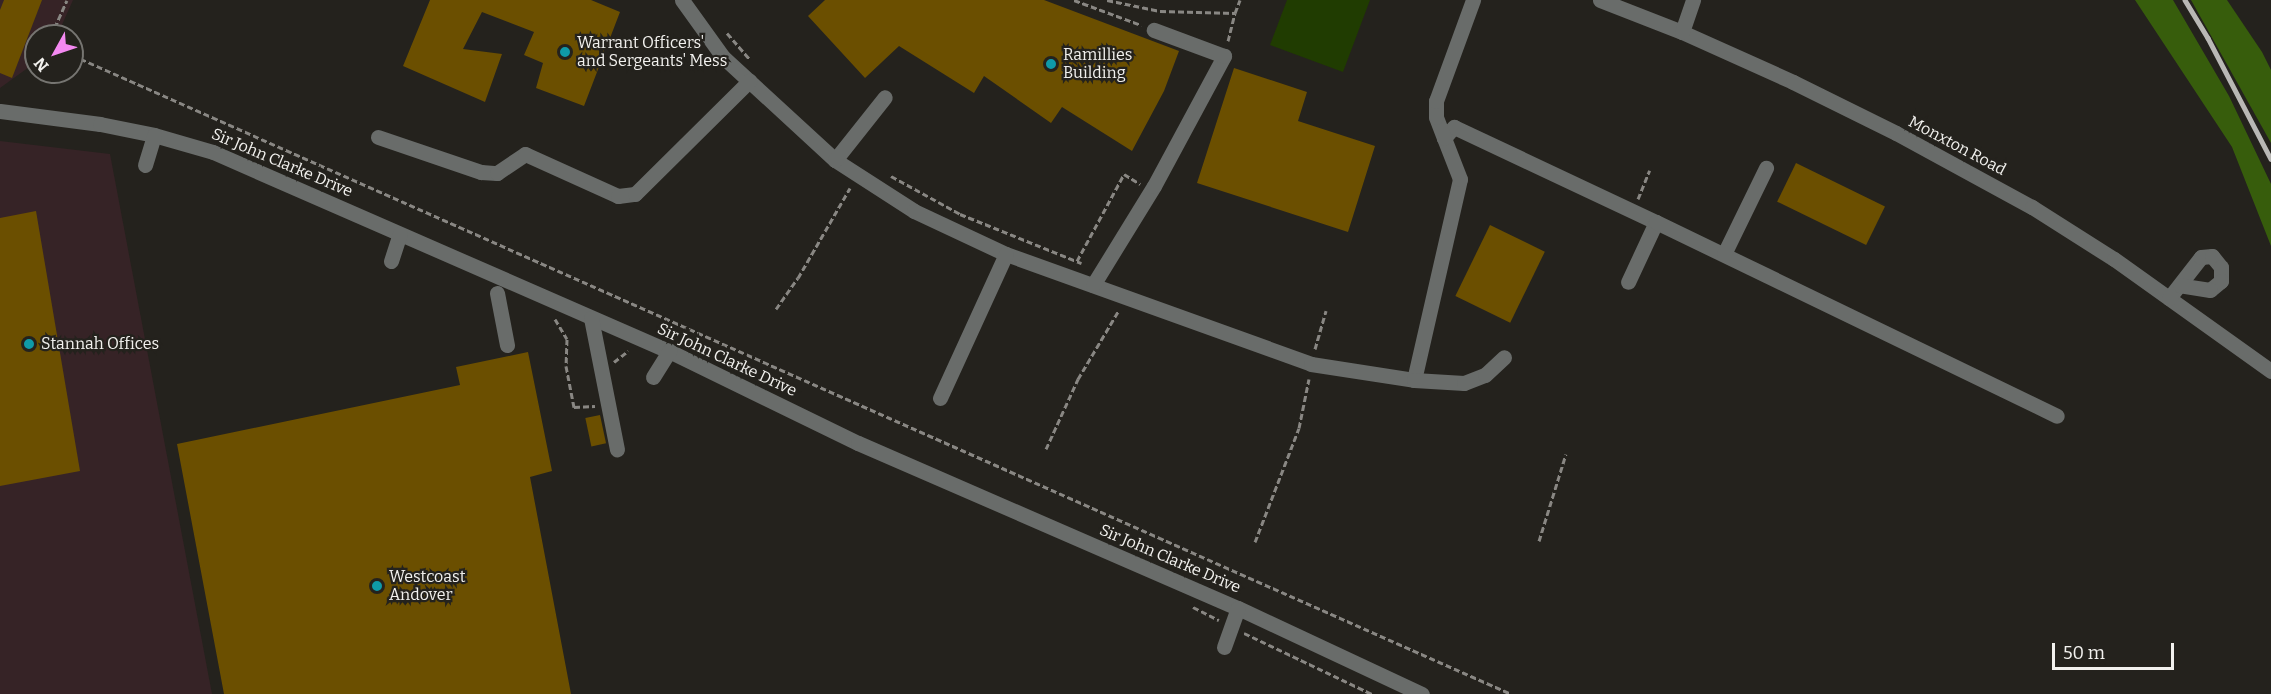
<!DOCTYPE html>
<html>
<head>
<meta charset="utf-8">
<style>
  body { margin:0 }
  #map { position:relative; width:2271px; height:694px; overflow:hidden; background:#24221d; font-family:Bitter,serif }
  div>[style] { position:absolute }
  .commercial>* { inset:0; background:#362326 }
  .green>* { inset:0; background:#203c01 }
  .forest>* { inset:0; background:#375d0c }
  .building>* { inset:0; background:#6b4f00; transform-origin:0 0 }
  .path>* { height:3px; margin-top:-1.5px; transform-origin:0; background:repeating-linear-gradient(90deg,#898783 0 6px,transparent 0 9px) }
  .minor>* { height:15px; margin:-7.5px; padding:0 7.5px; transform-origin:7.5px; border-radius:7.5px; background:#696c6a }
  .rail>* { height:4.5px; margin:-2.25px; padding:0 2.25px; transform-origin:2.25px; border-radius:2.25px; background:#b9b8b5 }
  .dots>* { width:16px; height:16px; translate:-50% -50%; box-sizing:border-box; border:3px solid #24221d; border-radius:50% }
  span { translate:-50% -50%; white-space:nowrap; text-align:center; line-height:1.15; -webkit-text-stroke:4.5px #24221d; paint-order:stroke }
  .poi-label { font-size:16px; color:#f2f1ee }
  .left { translate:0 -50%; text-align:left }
  .street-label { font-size:16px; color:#f2f1ee }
  .north { position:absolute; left:24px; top:24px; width:60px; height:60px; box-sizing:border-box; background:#24221d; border:2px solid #767571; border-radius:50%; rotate:230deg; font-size:16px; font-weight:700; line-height:24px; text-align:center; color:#f2f1ee }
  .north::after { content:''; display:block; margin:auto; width:21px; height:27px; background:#f489f1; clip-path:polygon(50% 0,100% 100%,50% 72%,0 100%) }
  .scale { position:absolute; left:2052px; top:643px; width:122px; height:27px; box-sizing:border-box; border:3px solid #f2f1ee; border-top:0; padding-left:8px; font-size:18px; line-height:21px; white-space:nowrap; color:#f2f1ee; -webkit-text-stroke:4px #24221d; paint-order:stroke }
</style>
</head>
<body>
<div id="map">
  <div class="commercial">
    <i style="clip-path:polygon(0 0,73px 0,57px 36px,36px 36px,36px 62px,0 88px)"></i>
    <i style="clip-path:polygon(0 141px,110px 154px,212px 694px,0 694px)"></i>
  </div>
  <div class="green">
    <i style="clip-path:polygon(1287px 0,1370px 0,1343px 72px,1270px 45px)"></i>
  </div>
  <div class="forest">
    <i style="clip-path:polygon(2135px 0,2173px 0,2229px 96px,2271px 184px,2271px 246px,2232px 147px)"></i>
    <i style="clip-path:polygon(2191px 0,2227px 0,2262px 52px,2271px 70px,2271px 143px)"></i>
  </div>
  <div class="building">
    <i style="clip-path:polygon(4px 0,42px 0,12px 78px,0 73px,0 10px)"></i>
    <i style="clip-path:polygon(430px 0,591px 0,620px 12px,584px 106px,536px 88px,543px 63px,524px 55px,534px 32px,482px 12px,463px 49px,502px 54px,485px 102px,403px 66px)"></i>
    <i style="clip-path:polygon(825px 0,1044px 0,1179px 51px,1164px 91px,1132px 151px,1062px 107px,1051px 123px,984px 76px,974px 93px,899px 46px,865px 78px,808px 16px)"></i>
    <i style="clip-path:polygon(1234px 68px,1307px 92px,1298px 121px,1375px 146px,1348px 232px,1197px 183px)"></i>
    <i style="left:1796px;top:163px;width:99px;height:43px;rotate:26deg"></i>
    <i style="clip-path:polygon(36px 211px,80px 471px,0 486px,0 218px)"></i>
    <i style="left:1490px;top:225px;width:61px;height:79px;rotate:26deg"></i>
    <i style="clip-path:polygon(528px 352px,552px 471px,530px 477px,571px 694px,224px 694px,177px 444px,460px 385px,456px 367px)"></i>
    <i style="left:600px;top:415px;width:29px;height:15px;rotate:78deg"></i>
  </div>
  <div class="path">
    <i style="left:1074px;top:0;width:72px;rotate:20.5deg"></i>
    <i style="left:1107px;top:0;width:54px;rotate:11.7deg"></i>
    <i style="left:1160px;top:11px;width:75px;rotate:1.5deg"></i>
    <i style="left:1235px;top:13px;width:14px;rotate:-69deg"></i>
    <i style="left:727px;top:33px;width:35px;rotate:49deg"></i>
    <i style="left:51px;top:36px;width:39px;rotate:-66deg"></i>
    <i style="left:1228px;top:41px;width:29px;rotate:-76deg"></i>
    <i style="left:72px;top:55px;width:1574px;rotate:23.94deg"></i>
    <i style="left:891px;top:176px;width:79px;rotate:28.8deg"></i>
    <i style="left:960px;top:214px;width:131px;rotate:22deg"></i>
    <i style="left:1638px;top:199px;width:31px;rotate:-68deg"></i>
    <i style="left:1077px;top:261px;width:99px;rotate:-61.6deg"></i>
    <i style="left:1124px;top:174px;width:19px;rotate:32deg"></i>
    <i style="left:776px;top:309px;width:38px;rotate:-55deg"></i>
    <i style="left:798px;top:278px;width:104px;rotate:-60deg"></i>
    <i style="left:555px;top:319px;width:23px;rotate:59deg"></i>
    <i style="left:567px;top:339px;width:27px;rotate:92deg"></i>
    <i style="left:566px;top:366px;width:42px;rotate:79deg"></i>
    <i style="left:574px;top:407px;width:21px;rotate:-3deg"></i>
    <i style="left:1315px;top:349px;width:40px;rotate:-74deg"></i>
    <i style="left:614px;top:362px;width:18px;rotate:-38deg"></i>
    <i style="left:1046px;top:449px;width:77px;rotate:-65.4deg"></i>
    <i style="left:1078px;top:379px;width:80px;rotate:-59.3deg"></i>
    <i style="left:1539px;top:541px;width:91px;rotate:-72.8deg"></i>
    <i style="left:1255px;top:542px;width:122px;rotate:-68.9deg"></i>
    <i style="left:1299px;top:428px;width:50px;rotate:-78.5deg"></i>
    <i style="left:1193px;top:607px;width:29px;rotate:27deg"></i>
    <i style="left:1244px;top:633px;width:142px;rotate:25.5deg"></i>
  </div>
  <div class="minor">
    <i style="left:682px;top:0;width:70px;rotate:54.3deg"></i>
    <i style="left:723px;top:57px;width:152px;rotate:42.6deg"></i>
    <i style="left:835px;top:160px;width:94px;rotate:32.8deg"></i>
    <i style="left:914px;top:211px;width:102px;rotate:25.1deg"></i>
    <i style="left:1006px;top:254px;width:324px;rotate:19.8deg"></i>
    <i style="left:1311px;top:364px;width:104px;rotate:8.8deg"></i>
    <i style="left:1414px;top:380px;width:206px;rotate:-77.1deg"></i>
    <i style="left:1460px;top:179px;width:44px;rotate:-111.3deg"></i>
    <i style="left:1444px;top:138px;width:15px;rotate:-48deg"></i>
    <i style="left:1454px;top:127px;width:223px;rotate:25.2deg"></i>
    <i style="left:1656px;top:222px;width:66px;rotate:115deg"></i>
    <i style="left:1600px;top:0;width:88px;rotate:21.3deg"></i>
    <i style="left:1682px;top:32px;width:122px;rotate:24.2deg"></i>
    <i style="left:1793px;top:82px;width:115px;rotate:26.3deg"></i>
    <i style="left:1896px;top:133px;width:155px;rotate:28.6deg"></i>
    <i style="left:2032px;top:207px;width:97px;rotate:32.4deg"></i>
    <i style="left:2114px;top:259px;width:193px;rotate:35.5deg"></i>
    <i style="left:1682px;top:32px;width:34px;rotate:-71deg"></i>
    <i style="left:0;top:111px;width:101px;rotate:7.4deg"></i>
    <i style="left:100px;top:124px;width:55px;rotate:11.5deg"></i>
    <i style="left:154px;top:135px;width:61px;rotate:16.1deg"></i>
    <i style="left:213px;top:152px;width:498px;rotate:23.6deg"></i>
    <i style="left:669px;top:351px;width:210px;rotate:26deg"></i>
    <i style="left:858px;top:443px;width:414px;rotate:23.5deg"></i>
    <i style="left:1238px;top:608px;width:203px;rotate:25.1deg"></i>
    <i style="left:378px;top:137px;width:109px;rotate:18.8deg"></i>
    <i style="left:481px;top:172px;width:16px;rotate:4deg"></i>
    <i style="left:497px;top:173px;width:34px;rotate:-34deg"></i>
    <i style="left:525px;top:154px;width:102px;rotate:24.3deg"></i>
    <i style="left:618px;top:196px;width:17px;rotate:-7deg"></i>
    <i style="left:635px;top:194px;width:161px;rotate:-44.7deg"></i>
    <i style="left:1444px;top:138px;width:22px;rotate:-111deg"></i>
    <i style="left:1436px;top:117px;width:16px;rotate:-90deg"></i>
    <i style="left:1436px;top:101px;width:108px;rotate:-69.9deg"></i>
    <i style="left:835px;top:160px;width:80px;rotate:-51.6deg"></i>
    <i style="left:145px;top:165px;width:31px;rotate:-73deg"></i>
    <i style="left:1656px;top:222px;width:445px;rotate:25.8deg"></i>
    <i style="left:1724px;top:254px;width:96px;rotate:-64deg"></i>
    <i style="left:391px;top:261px;width:28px;rotate:-72deg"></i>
    <i style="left:1093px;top:285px;width:116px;rotate:-58.4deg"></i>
    <i style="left:1154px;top:186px;width:148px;rotate:-61.7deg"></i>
    <i style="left:1224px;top:56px;width:75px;rotate:-159.6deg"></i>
    <i style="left:497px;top:293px;width:53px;rotate:79.1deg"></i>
    <i style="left:2169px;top:298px;width:52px;rotate:-52deg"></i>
    <i style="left:2201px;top:257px;width:11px;rotate:-5deg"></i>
    <i style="left:2212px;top:256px;width:14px;rotate:51deg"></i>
    <i style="left:2221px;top:267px;width:14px;rotate:90deg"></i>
    <i style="left:2221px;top:281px;width:14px;rotate:141deg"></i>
    <i style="left:2210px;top:290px;width:30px;rotate:-171deg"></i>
    <i style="left:591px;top:318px;width:134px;rotate:78.8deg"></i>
    <i style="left:653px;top:377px;width:31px;rotate:-58deg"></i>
    <i style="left:1414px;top:380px;width:50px;rotate:3.4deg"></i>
    <i style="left:1464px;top:383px;width:22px;rotate:-21deg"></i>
    <i style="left:1485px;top:375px;width:26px;rotate:-43deg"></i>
    <i style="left:940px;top:398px;width:158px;rotate:-65.4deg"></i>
    <i style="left:1224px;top:647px;width:41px;rotate:-70.3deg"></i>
  </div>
  <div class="rail">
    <i style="left:2185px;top:0;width:44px;rotate:58.8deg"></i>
    <i style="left:2208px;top:38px;width:136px;rotate:62.5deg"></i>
  </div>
  <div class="dots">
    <i style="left:565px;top:52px;background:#0f9aa8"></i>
    <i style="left:1051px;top:64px;background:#0f9aa8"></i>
    <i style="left:29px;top:344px;background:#0f9aa8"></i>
    <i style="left:377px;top:586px;background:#0f9aa8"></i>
  </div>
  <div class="poi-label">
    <span class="left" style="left:577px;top:52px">Warrant Officers'<br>and Sergeants' Mess</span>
    <span class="left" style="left:1063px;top:64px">Ramillies<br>Building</span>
    <span class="left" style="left:41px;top:344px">Stannah Offices</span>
    <span class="left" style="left:389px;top:586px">Westcoast<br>Andover</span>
  </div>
  <div class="street-label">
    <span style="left:1957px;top:146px;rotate:28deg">Monxton Road</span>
    <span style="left:282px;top:163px;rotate:23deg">Sir John Clarke Drive</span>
    <span style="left:727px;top:360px;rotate:25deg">Sir John Clarke Drive</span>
    <span style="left:1170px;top:559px;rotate:23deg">Sir John Clarke Drive</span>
  </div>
  <div class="north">N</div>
  <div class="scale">50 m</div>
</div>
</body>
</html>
